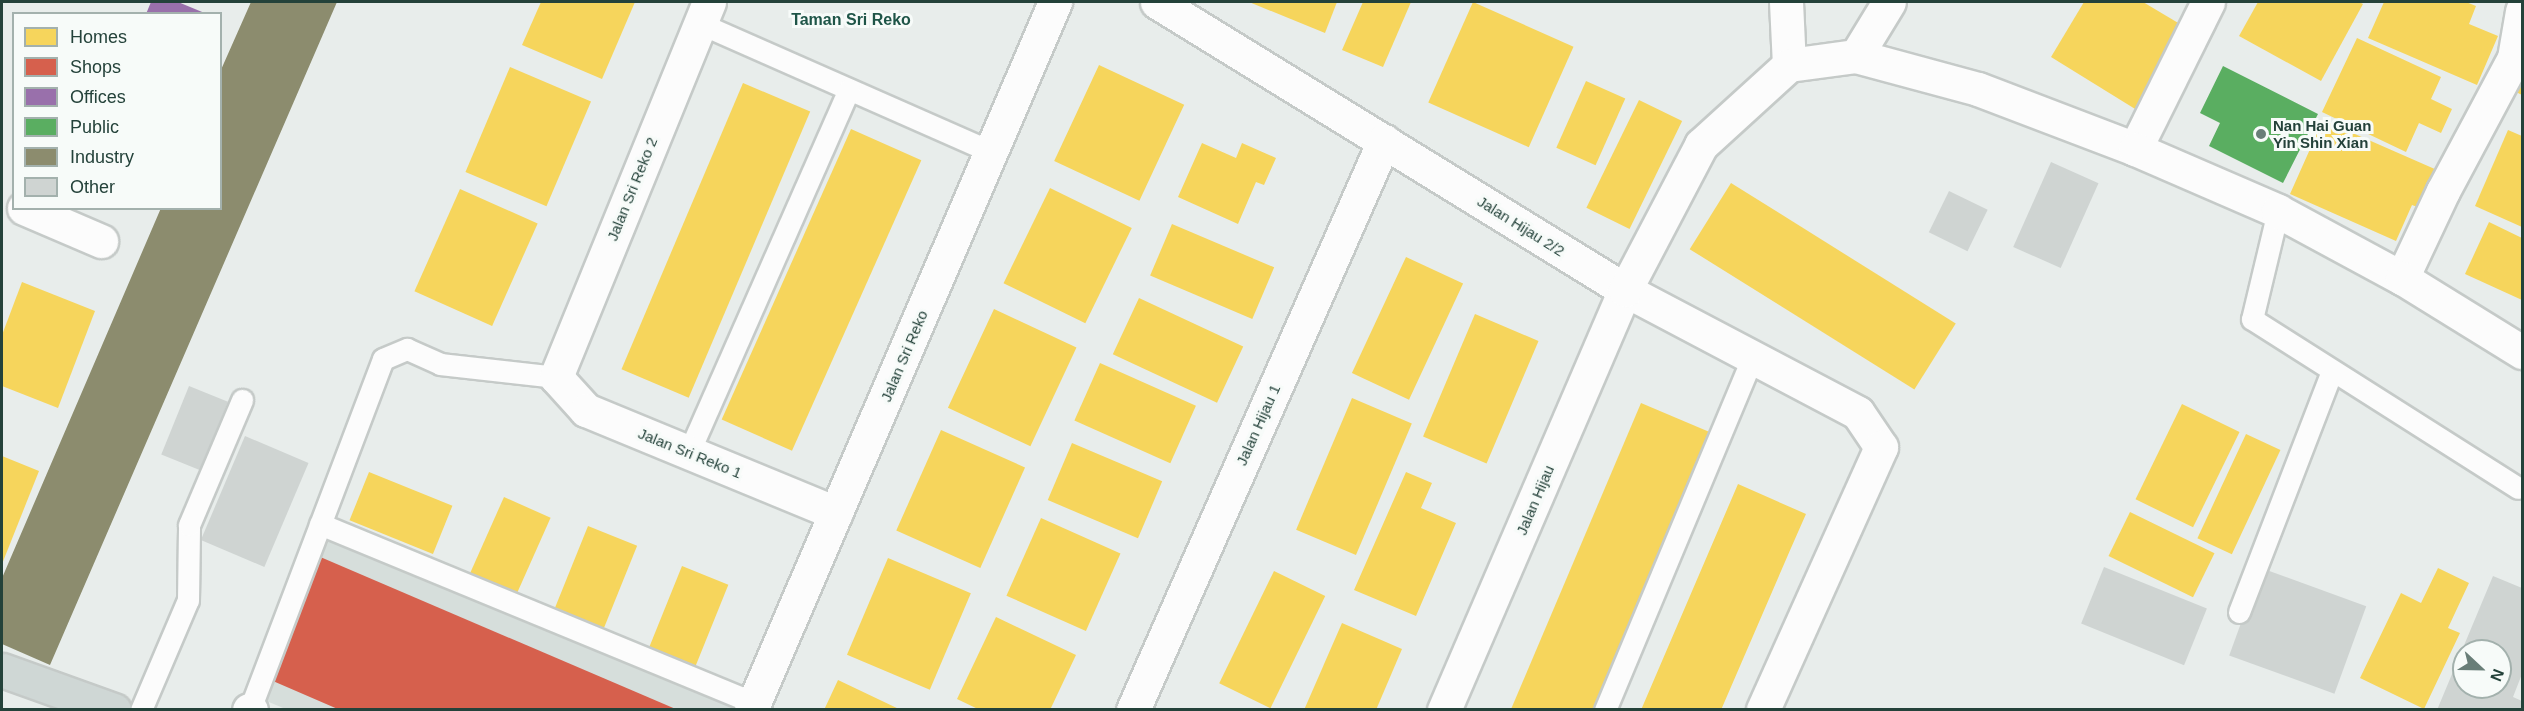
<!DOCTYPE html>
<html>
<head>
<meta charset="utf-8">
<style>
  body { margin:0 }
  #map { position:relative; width:2524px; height:711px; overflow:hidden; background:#e8edeb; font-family:Helvetica,sans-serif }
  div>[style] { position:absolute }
  .built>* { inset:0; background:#d6dedb }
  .homes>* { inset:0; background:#f6d55c; transform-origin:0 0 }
  .shops>* { inset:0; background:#d6604d }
  .offices>* { inset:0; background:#9970ab }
  .public>* { inset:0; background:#5aae61 }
  .industry>* { inset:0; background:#8c8c6e }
  .building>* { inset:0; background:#cfd4d2; transform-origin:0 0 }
  .roads { filter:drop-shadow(2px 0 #c5cac8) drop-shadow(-2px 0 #c5cac8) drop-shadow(0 2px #c5cac8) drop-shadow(0 -2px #c5cac8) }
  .lane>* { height:21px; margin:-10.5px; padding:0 10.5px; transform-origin:10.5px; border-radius:10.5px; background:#fcfcfc }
  .street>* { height:33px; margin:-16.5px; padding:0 16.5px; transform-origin:16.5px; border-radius:16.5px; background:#fcfcfc }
  .primary>* { height:33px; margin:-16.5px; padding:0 16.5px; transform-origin:16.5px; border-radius:16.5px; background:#cfd7d5 }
  .dots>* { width:16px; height:16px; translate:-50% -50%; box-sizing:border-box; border:3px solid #f7fbf9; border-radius:50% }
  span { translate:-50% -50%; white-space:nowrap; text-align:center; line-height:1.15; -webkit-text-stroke:6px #f7fbf9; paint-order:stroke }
  .poi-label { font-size:15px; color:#24423a; font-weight:700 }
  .left { translate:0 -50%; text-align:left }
  .street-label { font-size:15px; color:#24423a }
  .neighbourhood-label { font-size:16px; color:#1f5548; font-weight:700 }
  .frame { position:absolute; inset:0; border:3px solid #24423a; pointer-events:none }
  .legend { position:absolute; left:12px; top:12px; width:210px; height:198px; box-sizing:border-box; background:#f7fbf9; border:2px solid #a3b1ad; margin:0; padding:8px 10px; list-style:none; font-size:18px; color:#24423a }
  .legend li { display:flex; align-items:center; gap:12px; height:30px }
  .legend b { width:30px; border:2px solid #a3b1ad }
  .north { position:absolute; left:2452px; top:639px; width:60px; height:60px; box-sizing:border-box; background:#f7fbf9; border:2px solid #a3b1ad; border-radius:50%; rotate:112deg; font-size:16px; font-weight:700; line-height:24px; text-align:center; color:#24423a }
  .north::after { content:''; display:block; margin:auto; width:21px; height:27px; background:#697e78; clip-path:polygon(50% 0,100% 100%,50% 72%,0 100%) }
</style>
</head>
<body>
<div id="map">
  <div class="built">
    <i style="clip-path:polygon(329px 537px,737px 708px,288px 710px,264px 700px)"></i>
  </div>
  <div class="homes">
    <i style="clip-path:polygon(541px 2px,635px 2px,602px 79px,522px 45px)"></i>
    <i style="clip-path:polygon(1249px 2px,1337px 2px,1325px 33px)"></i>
    <i style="clip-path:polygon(1363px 2px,1411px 2px,1383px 67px,1342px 50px)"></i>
    <i style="left:1473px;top:2px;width:110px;height:110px;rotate:24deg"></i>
    <i style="clip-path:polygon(2084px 2px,2143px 2px,2190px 30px,2140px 112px,2051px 57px)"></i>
    <i style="clip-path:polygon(2258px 2px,2359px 2px,2363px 4px,2321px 81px,2239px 36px)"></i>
    <i style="clip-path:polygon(2384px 2px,2466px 2px,2476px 6px,2469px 24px,2498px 36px,2477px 85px,2368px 38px)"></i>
    <i style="clip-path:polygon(2357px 38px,2441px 77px,2431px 99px,2452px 109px,2441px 133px,2419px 123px,2406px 152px,2322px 112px)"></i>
    <i style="left:1099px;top:65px;width:94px;height:106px;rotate:25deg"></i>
    <i style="left:510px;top:67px;width:88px;height:114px;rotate:23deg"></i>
    <i style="clip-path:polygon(2522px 77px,2522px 95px,2516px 92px)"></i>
    <i style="left:1586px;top:81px;width:43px;height:73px;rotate:24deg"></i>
    <i style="left:743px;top:83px;width:73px;height:311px;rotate:23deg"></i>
    <i style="left:1639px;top:100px;width:48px;height:120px;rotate:26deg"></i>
    <i style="clip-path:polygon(2323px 120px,2437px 170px,2420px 208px,2412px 205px,2396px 241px,2290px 194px)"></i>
    <i style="left:851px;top:129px;width:77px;height:318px;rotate:24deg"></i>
    <i style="clip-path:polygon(2508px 130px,2522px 136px,2522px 227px,2475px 206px)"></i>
    <i style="clip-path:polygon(1202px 143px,1236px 158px,1242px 143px,1276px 158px,1264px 185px,1256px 182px,1238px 224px,1178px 197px)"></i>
    <i style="left:1731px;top:183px;width:265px;height:78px;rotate:32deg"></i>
    <i style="left:1050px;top:188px;width:91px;height:106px;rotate:26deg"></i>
    <i style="left:460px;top:189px;width:85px;height:112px;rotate:24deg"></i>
    <i style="clip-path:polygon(2489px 222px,2522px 238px,2522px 300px,2465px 274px)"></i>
    <i style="left:1172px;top:224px;width:111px;height:56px;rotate:23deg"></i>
    <i style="left:1406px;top:257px;width:63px;height:128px;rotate:25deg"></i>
    <i style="clip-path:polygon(22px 282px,95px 311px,58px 408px,2px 386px,2px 335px)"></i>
    <i style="left:1139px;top:298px;width:115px;height:62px;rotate:25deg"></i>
    <i style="left:994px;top:309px;width:91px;height:109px;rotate:25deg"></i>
    <i style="left:1475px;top:314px;width:69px;height:133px;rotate:23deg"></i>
    <i style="left:1100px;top:363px;width:105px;height:63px;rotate:24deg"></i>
    <i style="left:1352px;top:398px;width:65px;height:143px;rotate:23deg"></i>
    <i style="left:1641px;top:403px;width:77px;height:333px;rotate:23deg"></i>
    <i style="left:2182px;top:404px;width:64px;height:106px;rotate:26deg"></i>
    <i style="left:941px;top:430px;width:92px;height:110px;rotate:24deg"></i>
    <i style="left:2246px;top:434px;width:38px;height:115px;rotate:25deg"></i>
    <i style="left:1072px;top:443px;width:98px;height:62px;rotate:23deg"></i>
    <i style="clip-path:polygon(2px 456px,39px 471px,2px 564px)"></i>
    <i style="left:369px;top:472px;width:90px;height:52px;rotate:22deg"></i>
    <i style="clip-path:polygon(1406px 472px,1432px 483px,1421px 508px,1456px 523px,1416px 616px,1354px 590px)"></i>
    <i style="clip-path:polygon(1738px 484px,1806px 514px,1791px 548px,1721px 710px,1641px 710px)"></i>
    <i style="left:504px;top:497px;width:51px;height:90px;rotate:24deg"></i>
    <i style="left:2130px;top:512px;width:94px;height:49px;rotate:26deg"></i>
    <i style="left:1041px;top:518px;width:87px;height:85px;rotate:24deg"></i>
    <i style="left:588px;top:526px;width:53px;height:97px;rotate:22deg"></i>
    <i style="left:888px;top:558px;width:90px;height:105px;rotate:23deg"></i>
    <i style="left:682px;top:566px;width:50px;height:87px;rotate:22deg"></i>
    <i style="clip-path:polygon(2438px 568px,2469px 583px,2448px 628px,2460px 633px,2424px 709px,2360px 678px,2401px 593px,2421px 603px)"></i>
    <i style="left:1274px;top:571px;width:57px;height:125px;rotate:26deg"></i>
    <i style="clip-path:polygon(996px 617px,1076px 655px,1050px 710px,980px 710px,957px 699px)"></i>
    <i style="clip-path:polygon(1342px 623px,1402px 649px,1376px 710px,1304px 710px)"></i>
    <i style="clip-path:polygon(838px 680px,901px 710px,824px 710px)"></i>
  </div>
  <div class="shops">
    <i style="clip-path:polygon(318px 556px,678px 710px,340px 710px,266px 678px)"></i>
  </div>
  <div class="offices">
    <i style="clip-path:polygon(151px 2px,178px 2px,207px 14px,146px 14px)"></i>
  </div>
  <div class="public">
    <i style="clip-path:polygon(2223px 66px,2318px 114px,2283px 183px,2209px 146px,2220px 123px,2200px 113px)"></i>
  </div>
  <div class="industry">
    <i style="clip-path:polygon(251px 2px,337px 2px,50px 665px,2px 644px,2px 578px,161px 208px,220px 208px,220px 72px)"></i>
  </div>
  <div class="building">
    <i style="left:2051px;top:162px;width:52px;height:93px;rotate:24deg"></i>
    <i style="left:1949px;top:191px;width:43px;height:46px;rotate:26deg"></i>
    <i style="left:189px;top:386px;width:42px;height:74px;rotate:22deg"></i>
    <i style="left:245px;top:436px;width:69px;height:113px;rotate:23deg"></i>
    <i style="left:2104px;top:567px;width:111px;height:61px;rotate:22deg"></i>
    <i style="left:2261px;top:568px;width:112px;height:93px;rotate:20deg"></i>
    <i style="clip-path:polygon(evenodd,2493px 576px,2522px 588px,2522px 674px,2513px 697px,2522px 701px,2522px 710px,2437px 710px,2493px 576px,2464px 651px,2500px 651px,2500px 687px,2464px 687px,2464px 651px)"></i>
  </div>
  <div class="roads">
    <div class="lane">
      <i style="left:699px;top:23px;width:319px;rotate:23.8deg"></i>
      <i style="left:2278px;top:211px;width:111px;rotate:103.5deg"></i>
      <i style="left:2252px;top:319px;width:315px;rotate:32.4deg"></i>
      <i style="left:689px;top:452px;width:396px;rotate:-66.2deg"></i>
      <i style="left:320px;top:524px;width:469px;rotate:22.4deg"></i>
      <i style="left:2239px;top:612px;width:258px;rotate:-68.9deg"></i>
      <i style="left:250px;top:709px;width:374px;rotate:-69.2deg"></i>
      <i style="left:383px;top:359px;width:26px;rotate:-23deg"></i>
      <i style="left:407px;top:349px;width:36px;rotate:24deg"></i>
      <i style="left:440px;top:364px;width:117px;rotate:6.4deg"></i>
      <i style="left:141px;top:710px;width:120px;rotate:-66.9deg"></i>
      <i style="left:188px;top:600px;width:75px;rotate:-89.2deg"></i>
      <i style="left:189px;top:525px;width:136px;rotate:-67deg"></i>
      <i style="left:1605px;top:710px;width:384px;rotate:-67.3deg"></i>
    </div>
    <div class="street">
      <i style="left:709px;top:2px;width:405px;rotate:112.2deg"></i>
      <i style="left:556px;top:377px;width:45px;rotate:47.7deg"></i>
      <i style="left:586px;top:410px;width:270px;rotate:22.4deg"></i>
      <i style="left:1157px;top:2px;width:550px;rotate:31.61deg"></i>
      <i style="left:1625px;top:290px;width:263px;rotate:27.8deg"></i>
      <i style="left:1858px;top:413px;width:41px;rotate:55.9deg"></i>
      <i style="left:1881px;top:447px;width:288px;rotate:114.2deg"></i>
      <i style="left:1786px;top:2px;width:63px;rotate:87.3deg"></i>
      <i style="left:1856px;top:56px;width:63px;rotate:-58.6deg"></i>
      <i style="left:2135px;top:149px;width:164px;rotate:-63.6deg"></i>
      <i style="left:24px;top:208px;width:84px;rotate:23.2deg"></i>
      <i style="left:2402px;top:278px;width:96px;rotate:-64.8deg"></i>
      <i style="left:2443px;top:191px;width:151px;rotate:-61.9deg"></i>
      <i style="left:2514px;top:58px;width:48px;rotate:-80.3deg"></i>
      <i style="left:249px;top:710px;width:2px"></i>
      <i style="left:751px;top:710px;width:771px;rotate:-66.76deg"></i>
      <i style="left:1133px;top:710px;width:622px;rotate:-66.2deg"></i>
      <i style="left:1444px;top:710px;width:457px;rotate:-66.7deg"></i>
      <i style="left:1625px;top:290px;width:164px;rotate:-62.3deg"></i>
      <i style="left:1701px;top:145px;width:119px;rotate:-42.3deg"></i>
      <i style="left:1789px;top:65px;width:68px;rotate:-7.7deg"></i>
      <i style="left:1856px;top:56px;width:126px;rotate:15.1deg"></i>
      <i style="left:1978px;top:89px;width:168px;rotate:20.9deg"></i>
      <i style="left:2135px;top:149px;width:156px;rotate:23.4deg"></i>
      <i style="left:2278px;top:211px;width:141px;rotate:28.4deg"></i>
      <i style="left:2402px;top:278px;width:141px;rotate:31.7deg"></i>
    </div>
    <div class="primary">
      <i style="left:2px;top:670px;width:119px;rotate:19.7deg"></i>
    </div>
  </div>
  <div class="dots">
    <i style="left:2261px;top:134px;background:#697e78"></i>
  </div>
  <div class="poi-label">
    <span class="left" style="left:2273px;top:134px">Nan Hai Guan<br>Yin Shin Xian</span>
  </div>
  <div class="street-label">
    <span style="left:632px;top:189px;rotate:-68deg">Jalan Sri Reko 2</span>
    <span style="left:1521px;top:226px;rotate:32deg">Jalan Hijau 2/2</span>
    <span style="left:904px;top:356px;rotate:-67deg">Jalan Sri Reko</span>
    <span style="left:1258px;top:425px;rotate:-66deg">Jalan Hijau 1</span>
    <span style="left:690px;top:453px;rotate:22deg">Jalan Sri Reko 1</span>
    <span style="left:1535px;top:500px;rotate:-67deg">Jalan Hijau</span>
  </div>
  <div class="neighbourhood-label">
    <span style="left:851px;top:20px">Taman Sri Reko</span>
  </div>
  <div class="frame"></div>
  <ul class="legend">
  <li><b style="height:16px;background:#f6d55c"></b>Homes</li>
  <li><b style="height:16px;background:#d6604d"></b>Shops</li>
  <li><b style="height:16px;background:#9970ab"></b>Offices</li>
  <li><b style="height:16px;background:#5aae61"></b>Public</li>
  <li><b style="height:16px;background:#8c8c6e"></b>Industry</li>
  <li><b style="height:16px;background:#cfd4d2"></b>Other</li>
  </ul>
  <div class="north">N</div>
</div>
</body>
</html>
